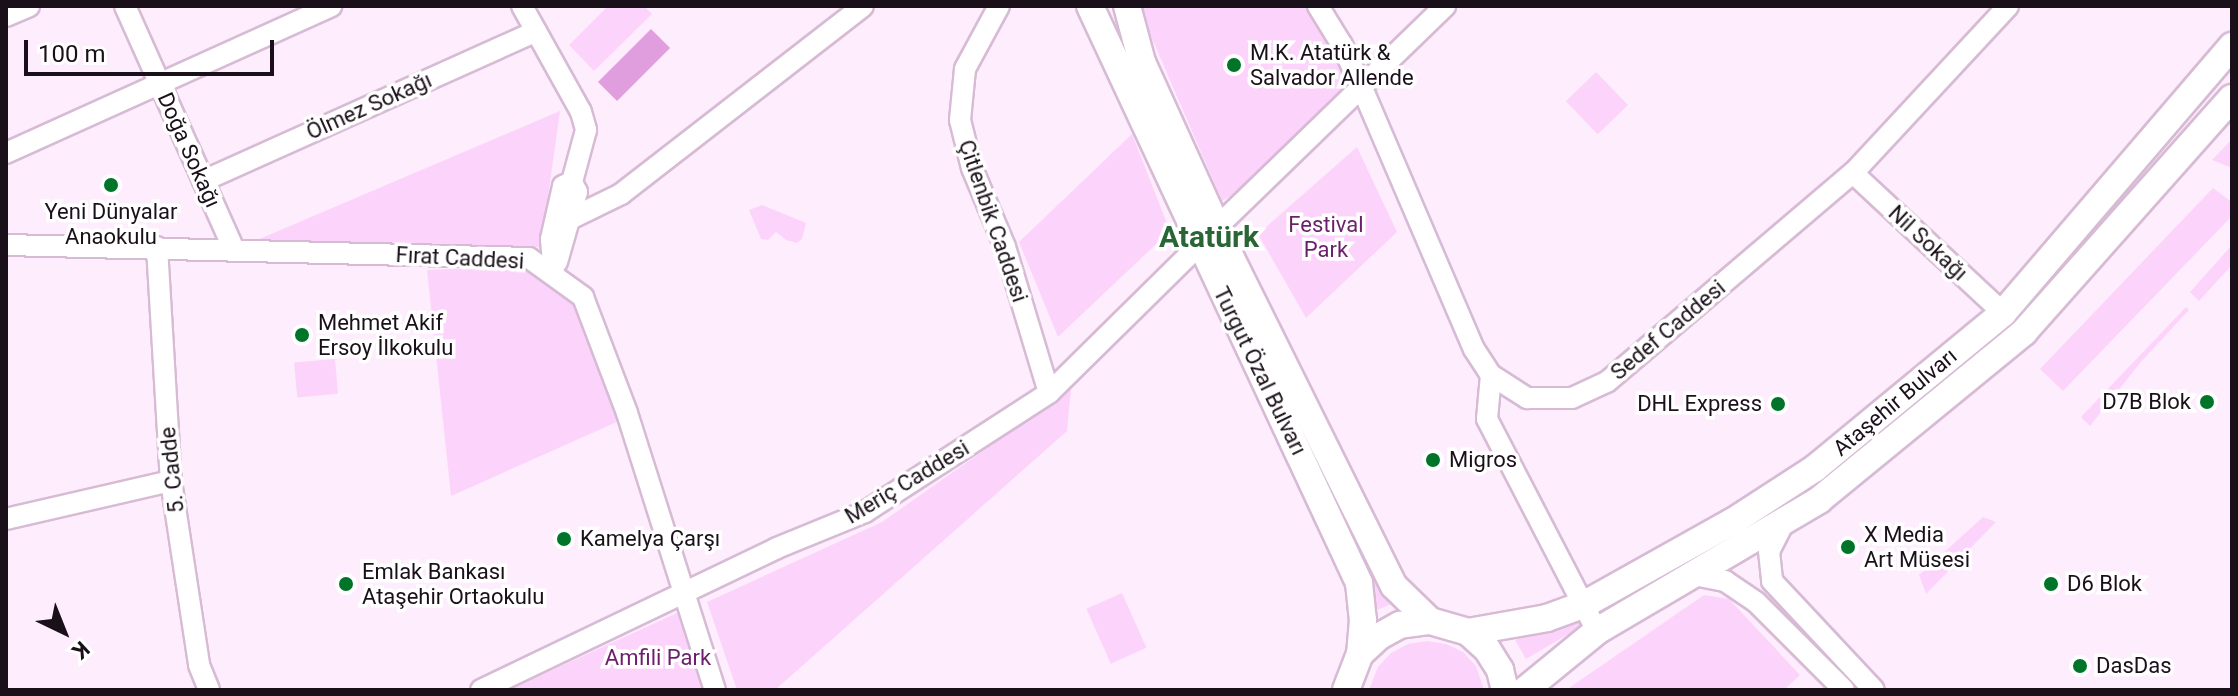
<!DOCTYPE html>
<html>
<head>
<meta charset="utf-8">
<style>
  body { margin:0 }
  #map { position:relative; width:2238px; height:696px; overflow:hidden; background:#feedfd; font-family:Roboto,sans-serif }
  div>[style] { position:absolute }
  .green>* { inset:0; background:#fcd4fb; transform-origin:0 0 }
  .water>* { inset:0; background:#e19edf; transform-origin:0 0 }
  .roads { filter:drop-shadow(2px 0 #d7bbd5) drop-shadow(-2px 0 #d7bbd5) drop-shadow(0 2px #d7bbd5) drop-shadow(0 -2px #d7bbd5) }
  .minor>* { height:20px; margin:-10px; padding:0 10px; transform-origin:10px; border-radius:10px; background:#fff }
  .major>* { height:26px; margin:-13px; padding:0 13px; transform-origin:13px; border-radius:13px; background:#fff }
  .dots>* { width:22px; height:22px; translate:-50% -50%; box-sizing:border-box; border:4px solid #fff; border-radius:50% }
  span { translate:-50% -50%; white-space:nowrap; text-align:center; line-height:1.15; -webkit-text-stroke:7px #fff; paint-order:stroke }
  .poi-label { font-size:22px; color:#1a1019 }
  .left { translate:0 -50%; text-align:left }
  .right { translate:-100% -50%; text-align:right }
  .street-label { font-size:22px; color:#1a1019 }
  .park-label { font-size:22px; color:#6c1e6d }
  .district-label { font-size:30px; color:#2a6635; font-weight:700 }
  .frame { position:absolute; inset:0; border:8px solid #1a1019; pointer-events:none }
  .north { position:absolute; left:24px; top:592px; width:80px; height:80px; -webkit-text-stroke:6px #fff; paint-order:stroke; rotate:137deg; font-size:22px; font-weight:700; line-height:32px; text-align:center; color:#1a1019 }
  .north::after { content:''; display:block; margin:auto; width:28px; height:36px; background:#1a1019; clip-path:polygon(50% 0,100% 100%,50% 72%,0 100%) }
  .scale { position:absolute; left:24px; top:40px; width:250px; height:36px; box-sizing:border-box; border:4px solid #1a1019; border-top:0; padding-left:10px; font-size:24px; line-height:28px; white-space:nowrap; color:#1a1019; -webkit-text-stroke:6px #fff; paint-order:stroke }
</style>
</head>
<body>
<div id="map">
  <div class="green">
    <i style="clip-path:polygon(608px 6px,644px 6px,652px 14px,594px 71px,569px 45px)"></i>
    <i style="clip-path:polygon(1138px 6px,1304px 6px,1328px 40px,1349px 90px,1248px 186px,1222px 201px)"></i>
    <i style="left:1596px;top:72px;width:46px;height:42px;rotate:46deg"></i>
    <i style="clip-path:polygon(560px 111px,541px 247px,257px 240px)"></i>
    <i style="clip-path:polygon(1132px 134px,1170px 231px,1058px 337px,1019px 242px)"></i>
    <i style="clip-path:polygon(2232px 139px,2232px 168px,2212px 160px)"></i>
    <i style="clip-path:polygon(1357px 147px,1397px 232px,1306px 318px,1258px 234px)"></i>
    <i style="clip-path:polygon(2213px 188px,2232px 202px,2232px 216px,2063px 391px,2040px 369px)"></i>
    <i style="clip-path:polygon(762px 205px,806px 223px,802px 239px,797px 243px,786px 240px,776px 232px,768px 240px,761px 239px,749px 210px)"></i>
    <i style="clip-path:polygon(2232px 245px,2232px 265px,2199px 301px,2190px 292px)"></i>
    <i style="clip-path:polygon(1223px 260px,1398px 601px,1375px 611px,1372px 593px)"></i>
    <i style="clip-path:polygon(530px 265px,580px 306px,619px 421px,451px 496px,427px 270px)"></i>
    <i style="clip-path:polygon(2186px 307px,2189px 310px,2140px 363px,2090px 426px,2081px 417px)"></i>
    <i style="left:335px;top:359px;width:35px;height:41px;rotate:85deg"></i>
    <i style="clip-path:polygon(1071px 389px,1067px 431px,775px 690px,737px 690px,707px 602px,882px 522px)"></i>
    <i style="clip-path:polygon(1983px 517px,1996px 522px,1926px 594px,1919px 575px)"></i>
    <i style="left:1122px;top:593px;width:60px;height:39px;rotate:66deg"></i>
    <i style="clip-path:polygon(1704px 595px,1729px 599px,1800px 675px,1784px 690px,1566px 690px)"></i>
    <i style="clip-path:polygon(679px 612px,702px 690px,510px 690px,546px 673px)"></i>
    <i style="clip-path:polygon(1580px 616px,1584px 625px,1526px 659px,1515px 640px)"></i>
    <i style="clip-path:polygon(1427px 641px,1446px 644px,1463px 652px,1476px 666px,1484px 690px,1369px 690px,1378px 667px,1391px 653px,1408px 644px)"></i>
  </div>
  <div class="water">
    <i style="left:651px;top:29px;width:27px;height:75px;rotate:45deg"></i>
  </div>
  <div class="roads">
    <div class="minor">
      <i style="left:125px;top:6px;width:267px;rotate:65.9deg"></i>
      <i style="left:522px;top:6px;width:121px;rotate:60.9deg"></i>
      <i style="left:581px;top:112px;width:19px;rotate:74deg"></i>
      <i style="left:586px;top:130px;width:54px;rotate:105.1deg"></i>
      <i style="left:999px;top:6px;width:72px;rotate:118.4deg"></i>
      <i style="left:965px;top:69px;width:51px;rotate:95.6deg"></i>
      <i style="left:960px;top:120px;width:49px;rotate:76deg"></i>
      <i style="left:972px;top:168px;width:86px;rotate:67.3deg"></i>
      <i style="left:1005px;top:247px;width:152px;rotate:73.2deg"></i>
      <i style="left:1318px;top:6px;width:46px;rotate:58.4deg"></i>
      <i style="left:1342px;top:45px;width:47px;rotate:65.1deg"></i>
      <i style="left:1362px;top:88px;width:284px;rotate:66.8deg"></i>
      <i style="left:1474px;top:349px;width:31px;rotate:57deg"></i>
      <i style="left:1491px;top:375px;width:43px;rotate:32.6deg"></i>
      <i style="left:1527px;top:398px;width:45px"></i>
      <i style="left:1572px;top:398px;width:38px;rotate:-25deg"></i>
      <i style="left:1607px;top:382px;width:323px;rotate:-40.4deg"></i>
      <i style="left:1853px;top:173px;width:228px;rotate:-47.1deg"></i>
      <i style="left:6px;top:16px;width:25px;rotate:-23deg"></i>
      <i style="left:6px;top:153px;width:357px;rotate:-24.3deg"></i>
      <i style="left:1853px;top:173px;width:205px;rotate:43deg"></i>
      <i style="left:203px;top:181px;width:365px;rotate:-24.2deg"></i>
      <i style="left:570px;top:219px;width:57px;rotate:-26.1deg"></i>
      <i style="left:621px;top:194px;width:306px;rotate:-37.8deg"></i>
      <i style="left:1217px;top:227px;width:318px;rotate:-44.1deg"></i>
      <i style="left:6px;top:245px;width:523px;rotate:1.42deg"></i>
      <i style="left:529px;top:258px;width:67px;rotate:35.8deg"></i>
      <i style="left:583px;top:297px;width:124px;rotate:69.2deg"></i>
      <i style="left:627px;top:413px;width:291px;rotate:72.4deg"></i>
      <i style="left:157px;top:247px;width:234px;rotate:86.6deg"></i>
      <i style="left:171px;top:481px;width:186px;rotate:81.3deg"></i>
      <i style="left:199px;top:665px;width:27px;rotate:68deg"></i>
      <i style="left:557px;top:262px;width:73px;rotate:-74.1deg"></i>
      <i style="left:577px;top:192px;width:11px;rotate:-117deg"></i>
      <i style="left:554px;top:274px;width:35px;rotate:-95deg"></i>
      <i style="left:551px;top:239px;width:54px;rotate:-77.2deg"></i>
      <i style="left:563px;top:186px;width:10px;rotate:-24deg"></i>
      <i style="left:1491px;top:375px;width:44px;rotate:95.2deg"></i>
      <i style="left:1487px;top:419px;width:239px;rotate:62.6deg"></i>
      <i style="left:6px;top:519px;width:169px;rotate:-13deg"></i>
      <i style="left:1783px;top:524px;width:30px;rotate:117deg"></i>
      <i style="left:1769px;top:551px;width:30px;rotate:84deg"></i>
      <i style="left:1772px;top:581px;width:149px;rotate:46.9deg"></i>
      <i style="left:1694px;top:575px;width:32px;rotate:11deg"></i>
      <i style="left:1725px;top:581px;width:37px;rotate:34deg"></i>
      <i style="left:1756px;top:602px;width:124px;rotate:45deg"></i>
      <i style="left:481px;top:690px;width:328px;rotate:-25.6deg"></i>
      <i style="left:777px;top:548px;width:95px;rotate:-22.2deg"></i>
      <i style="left:865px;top:512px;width:219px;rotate:-32.9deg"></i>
      <i style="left:1049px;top:393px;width:211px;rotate:-44.6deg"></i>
    </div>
    <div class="major">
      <i style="left:1090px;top:6px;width:637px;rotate:65deg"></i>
      <i style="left:1359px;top:583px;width:37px;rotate:84deg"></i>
      <i style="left:1363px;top:620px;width:34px;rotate:95deg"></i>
      <i style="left:1127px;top:6px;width:58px;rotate:75deg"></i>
      <i style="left:1142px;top:62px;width:215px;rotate:65.6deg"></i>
      <i style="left:1231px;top:258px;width:366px;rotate:63.6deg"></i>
      <i style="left:1394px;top:586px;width:50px;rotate:44.2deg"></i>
      <i style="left:1468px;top:632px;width:80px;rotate:-10deg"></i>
      <i style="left:1547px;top:618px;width:40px;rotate:-20.2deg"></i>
      <i style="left:1585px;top:604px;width:168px;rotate:-29.2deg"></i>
      <i style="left:1732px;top:522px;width:98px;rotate:-32.9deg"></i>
      <i style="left:1814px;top:469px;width:245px;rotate:-39.5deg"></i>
      <i style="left:2003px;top:313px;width:352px;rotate:-49.4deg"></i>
      <i style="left:1346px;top:690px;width:39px;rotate:-69deg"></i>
      <i style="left:1360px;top:654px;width:25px;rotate:-43deg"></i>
      <i style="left:1378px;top:637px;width:25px;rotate:-29deg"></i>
      <i style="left:1400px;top:625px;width:30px;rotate:-8deg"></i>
      <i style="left:1430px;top:621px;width:40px;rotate:16deg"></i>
      <i style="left:1468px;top:632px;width:25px;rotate:42deg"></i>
      <i style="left:1487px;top:649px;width:25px;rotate:58deg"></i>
      <i style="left:1500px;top:670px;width:21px;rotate:76deg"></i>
      <i style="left:1525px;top:690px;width:93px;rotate:-39.3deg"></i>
      <i style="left:1597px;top:631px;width:258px;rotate:-30.5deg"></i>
      <i style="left:1819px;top:500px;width:265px;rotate:-39.3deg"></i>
      <i style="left:2024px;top:332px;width:313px;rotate:-48.4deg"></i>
    </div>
  </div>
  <div class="dots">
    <i style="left:1234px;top:65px;background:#007429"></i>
    <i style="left:111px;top:185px;background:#007429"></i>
    <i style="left:302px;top:335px;background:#007429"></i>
    <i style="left:2207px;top:402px;background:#007429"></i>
    <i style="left:1778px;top:404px;background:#007429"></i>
    <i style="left:1433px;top:460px;background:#007429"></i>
    <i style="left:564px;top:539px;background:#007429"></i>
    <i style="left:1848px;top:547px;background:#007429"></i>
    <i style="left:346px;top:584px;background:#007429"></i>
    <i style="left:2051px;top:584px;background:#007429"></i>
    <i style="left:2080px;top:666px;background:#007429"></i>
  </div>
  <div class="poi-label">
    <span class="left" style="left:1250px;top:65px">M.K. Atatürk &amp;<br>Salvador Allende</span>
    <span style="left:111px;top:224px">Yeni Dünyalar<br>Anaokulu</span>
    <span class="left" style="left:318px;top:335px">Mehmet Akif<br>Ersoy İlkokulu</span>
    <span class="right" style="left:2191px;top:402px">D7B Blok</span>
    <span class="right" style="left:1762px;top:404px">DHL Express</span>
    <span class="left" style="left:1449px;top:460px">Migros</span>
    <span class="left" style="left:1864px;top:547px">X Media<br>Art Müsesi</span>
    <span class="left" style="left:580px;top:539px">Kamelya Çarşı</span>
    <span class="left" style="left:362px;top:584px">Emlak Bankası<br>Ataşehir Ortaokulu</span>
    <span class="left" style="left:2067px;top:584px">D6 Blok</span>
    <span class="left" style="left:2096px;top:666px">DasDas</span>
  </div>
  <div class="street-label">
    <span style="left:369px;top:106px;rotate:-24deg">Ölmez Sokağı</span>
    <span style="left:189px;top:150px;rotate:66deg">Doğa Sokağı</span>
    <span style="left:993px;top:221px;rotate:71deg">Çitlenbik Caddesi</span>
    <span style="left:1928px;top:243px;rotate:43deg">Nil Sokağı</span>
    <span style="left:460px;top:258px;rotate:3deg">Fırat Caddesi</span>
    <span style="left:1668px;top:330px;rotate:-40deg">Sedef Caddesi</span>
    <span style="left:1260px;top:371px;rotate:64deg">Turgut Özal Bulvarı</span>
    <span style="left:1895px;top:402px;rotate:-40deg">Ataşehir Bulvarı</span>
    <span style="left:172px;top:470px;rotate:-96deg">5. Cadde</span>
    <span style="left:907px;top:482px;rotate:-31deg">Meriç Caddesi</span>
  </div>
  <div class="park-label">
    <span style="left:1326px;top:237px">Festival<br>Park</span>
    <span style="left:658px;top:658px">Amfili Park</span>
  </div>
  <div class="district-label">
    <span style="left:1209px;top:237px">Atatürk</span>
  </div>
  <div class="frame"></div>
  <div class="north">K</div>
  <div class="scale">100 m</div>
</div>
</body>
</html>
